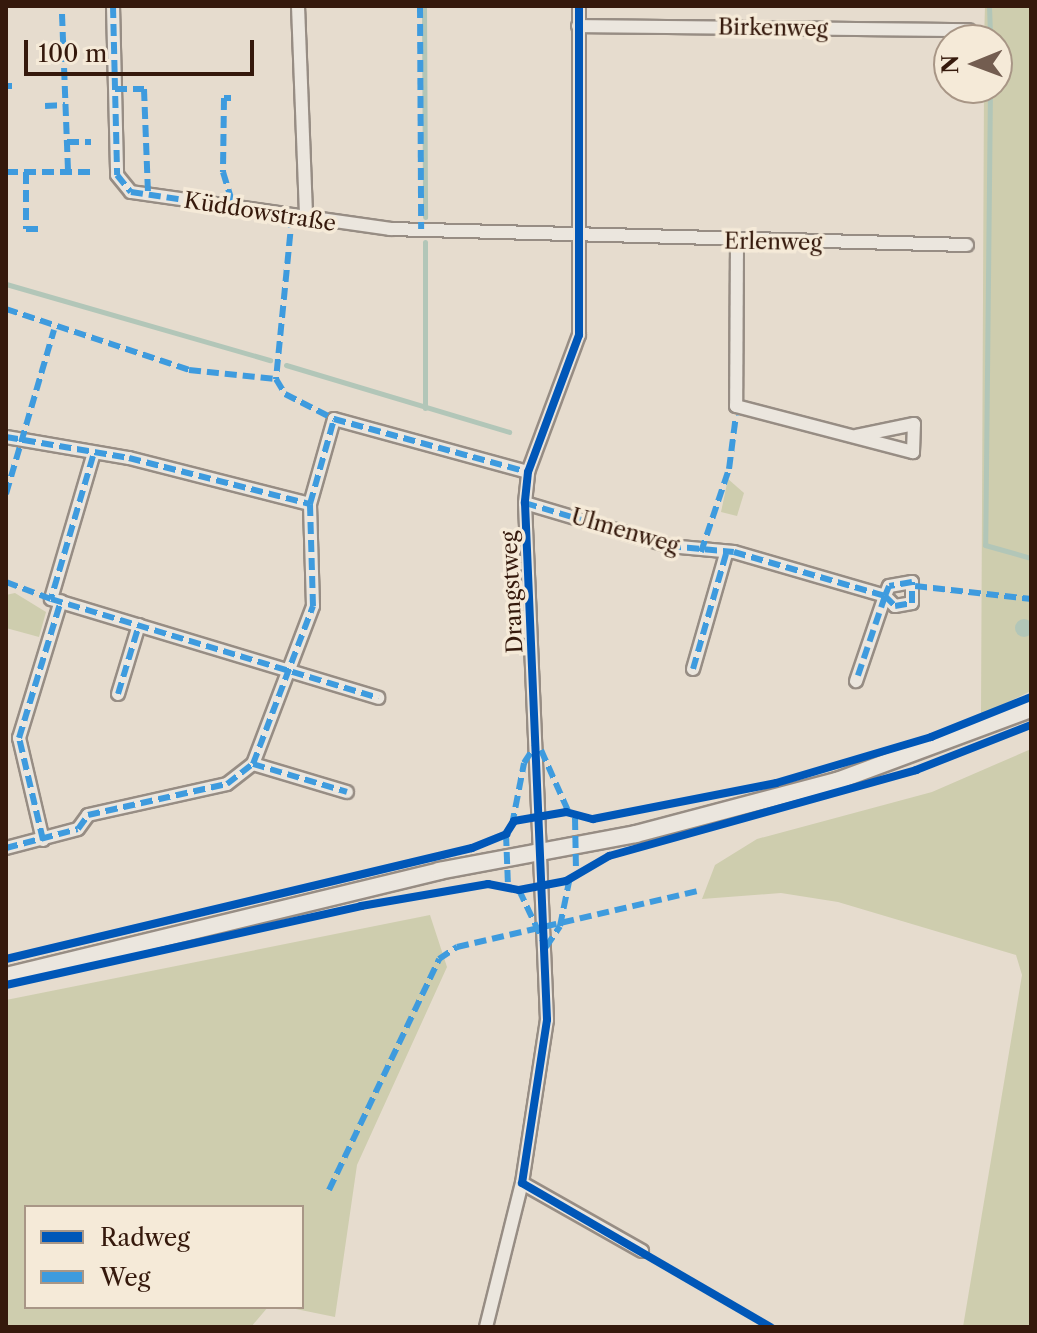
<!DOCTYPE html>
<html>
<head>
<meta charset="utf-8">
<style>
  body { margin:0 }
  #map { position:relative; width:1037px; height:1333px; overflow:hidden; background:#e6dcce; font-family:"Libre Caslon Text",serif }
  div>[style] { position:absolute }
  .green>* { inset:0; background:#cecdae }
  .water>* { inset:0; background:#b2c6b8 }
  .round { border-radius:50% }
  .stream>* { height:5px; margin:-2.5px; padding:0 2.5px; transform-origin:2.5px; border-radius:2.5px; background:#b2c6b8 }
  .roads { filter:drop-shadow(2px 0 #978d84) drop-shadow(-2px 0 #978d84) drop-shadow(0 2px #978d84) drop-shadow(0 -2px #978d84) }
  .minor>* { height:12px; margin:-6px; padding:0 6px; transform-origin:6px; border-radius:6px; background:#ebe6de }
  .tertiary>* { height:16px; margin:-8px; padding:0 8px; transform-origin:8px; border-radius:8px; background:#ebe6de }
  .quiet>* { height:6px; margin-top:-3px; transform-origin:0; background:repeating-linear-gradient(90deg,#3e9bde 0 12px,transparent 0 18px) }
  .cycleway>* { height:8px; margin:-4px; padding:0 4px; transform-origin:4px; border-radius:4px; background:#0057b8 }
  span { translate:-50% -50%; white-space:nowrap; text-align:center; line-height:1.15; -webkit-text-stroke:7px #f5ead8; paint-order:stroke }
  .street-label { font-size:22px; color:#35190c }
  .frame { position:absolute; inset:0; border:8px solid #35190c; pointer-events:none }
  .legend { position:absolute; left:24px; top:1205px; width:280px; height:104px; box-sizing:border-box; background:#f5ead8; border:2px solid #a89686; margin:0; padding:10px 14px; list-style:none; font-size:24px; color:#35190c }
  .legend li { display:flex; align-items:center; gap:16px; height:40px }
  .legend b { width:40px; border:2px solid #a89686 }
  .north { position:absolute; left:933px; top:24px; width:80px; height:80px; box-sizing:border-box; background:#f5ead8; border:2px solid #a89686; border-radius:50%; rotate:269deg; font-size:22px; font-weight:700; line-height:32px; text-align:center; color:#35190c }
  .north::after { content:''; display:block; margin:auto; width:28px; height:36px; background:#735d50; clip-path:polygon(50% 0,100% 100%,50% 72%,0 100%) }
  .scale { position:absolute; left:24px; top:40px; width:230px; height:36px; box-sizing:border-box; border:4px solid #35190c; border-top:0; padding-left:10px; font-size:24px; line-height:28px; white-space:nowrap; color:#35190c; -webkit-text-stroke:6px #f5ead8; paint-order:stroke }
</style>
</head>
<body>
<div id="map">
  <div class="green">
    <i style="clip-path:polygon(985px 6px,1031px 6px,1031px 691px,981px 715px,984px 88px,997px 88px,997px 40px,984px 40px)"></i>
    <i style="clip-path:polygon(728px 479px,744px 493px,737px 516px,721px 512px)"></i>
    <i style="clip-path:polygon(15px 593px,46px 612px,39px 637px,6px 628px,6px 595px)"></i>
    <i style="clip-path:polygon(1031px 749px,1031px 1327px,963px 1327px,1022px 975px,1016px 955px,838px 902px,781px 893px,702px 899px,715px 865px,757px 839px,932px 792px)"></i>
    <i style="clip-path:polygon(430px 915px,447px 967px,357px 1165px,335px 1317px,286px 1307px,302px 1307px,302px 1207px,26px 1207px,26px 1307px,268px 1307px,251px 1327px,6px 1327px,6px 1000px)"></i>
  </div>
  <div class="water">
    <i class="round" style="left:1015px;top:619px;width:18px;height:18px"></i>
  </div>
  <div class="stream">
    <i style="left:424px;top:6px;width:211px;rotate:89.7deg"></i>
    <i style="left:989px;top:6px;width:34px;rotate:88deg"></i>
    <i style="left:990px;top:88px;width:457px;rotate:90.6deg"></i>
    <i style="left:985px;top:545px;width:48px;rotate:15.8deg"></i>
    <i style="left:6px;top:284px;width:275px;rotate:16.1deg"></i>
    <i style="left:286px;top:365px;width:233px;rotate:16.7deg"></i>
    <i style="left:425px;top:408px;width:166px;rotate:-90deg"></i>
  </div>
  <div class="roads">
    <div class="minor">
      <i style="left:113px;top:6px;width:169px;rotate:88.6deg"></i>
      <i style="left:117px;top:175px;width:22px;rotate:51deg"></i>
      <i style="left:131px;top:192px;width:262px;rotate:8.1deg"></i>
      <i style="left:390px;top:229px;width:577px;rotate:1.59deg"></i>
      <i style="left:298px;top:6px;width:212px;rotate:87.8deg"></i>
      <i style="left:578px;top:26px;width:391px;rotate:0.6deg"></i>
      <i style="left:737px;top:241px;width:165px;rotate:90.3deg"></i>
      <i style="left:736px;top:406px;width:183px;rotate:14.6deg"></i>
      <i style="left:913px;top:452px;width:28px;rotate:-88deg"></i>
      <i style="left:914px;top:424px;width:59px;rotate:168.3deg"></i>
      <i style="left:6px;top:437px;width:125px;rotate:9.7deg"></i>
      <i style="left:129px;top:458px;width:187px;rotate:14.3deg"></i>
      <i style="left:93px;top:456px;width:149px;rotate:106.4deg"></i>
      <i style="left:51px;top:599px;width:342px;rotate:16.8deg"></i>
      <i style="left:525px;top:503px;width:150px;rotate:16.6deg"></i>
      <i style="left:669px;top:546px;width:65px;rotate:5.3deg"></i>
      <i style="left:734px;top:552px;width:157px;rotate:16.2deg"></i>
      <i style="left:885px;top:596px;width:14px;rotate:45deg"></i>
      <i style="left:895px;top:606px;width:17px;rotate:-10deg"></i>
      <i style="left:912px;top:603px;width:21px;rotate:-90deg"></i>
      <i style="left:912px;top:582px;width:23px;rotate:170deg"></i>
      <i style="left:889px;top:586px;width:11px;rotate:112deg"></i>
      <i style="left:885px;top:596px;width:90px;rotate:108.8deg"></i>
      <i style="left:693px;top:669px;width:120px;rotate:-74deg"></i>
      <i style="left:118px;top:694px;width:72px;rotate:-73.1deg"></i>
      <i style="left:253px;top:764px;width:98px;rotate:16.6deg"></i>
      <i style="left:43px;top:840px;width:105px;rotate:-103.2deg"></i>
      <i style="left:19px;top:738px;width:143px;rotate:-73deg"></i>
      <i style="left:6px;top:848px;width:74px;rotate:-14.8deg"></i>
      <i style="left:78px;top:829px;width:17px;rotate:-54deg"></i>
      <i style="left:88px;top:815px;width:142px;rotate:-12.6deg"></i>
      <i style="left:227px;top:784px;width:33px;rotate:-38deg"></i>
      <i style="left:253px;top:764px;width:169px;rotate:-69.2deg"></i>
      <i style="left:313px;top:606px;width:102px;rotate:-91.7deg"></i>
      <i style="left:310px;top:504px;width:88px;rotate:-74.2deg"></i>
      <i style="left:334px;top:419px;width:201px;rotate:15.3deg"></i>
      <i style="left:522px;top:1183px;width:138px;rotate:29.5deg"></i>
      <i style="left:486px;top:1327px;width:148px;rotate:-76deg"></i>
      <i style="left:522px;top:1183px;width:165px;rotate:-81.3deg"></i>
      <i style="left:547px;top:1020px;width:517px;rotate:-92.44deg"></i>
      <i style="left:525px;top:503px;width:31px;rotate:-84deg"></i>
      <i style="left:528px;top:472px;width:146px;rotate:-69.6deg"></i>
      <i style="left:579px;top:335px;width:329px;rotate:-90deg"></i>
    </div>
    <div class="tertiary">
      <i style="left:6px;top:976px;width:446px;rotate:-13.6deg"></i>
      <i style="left:439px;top:871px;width:200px;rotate:-10.6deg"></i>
      <i style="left:636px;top:834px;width:208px;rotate:-14.8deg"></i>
      <i style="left:837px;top:781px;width:207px;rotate:-20.4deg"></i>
    </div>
  </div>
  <div class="quiet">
    <i style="left:113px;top:6px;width:169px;rotate:88.6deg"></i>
    <i style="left:117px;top:175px;width:22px;rotate:51deg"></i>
    <i style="left:131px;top:192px;width:163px;rotate:8.5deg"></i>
    <i style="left:292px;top:216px;width:164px;rotate:95.6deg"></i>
    <i style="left:276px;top:379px;width:17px;rotate:59deg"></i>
    <i style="left:285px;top:394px;width:55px;rotate:27deg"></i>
    <i style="left:420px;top:6px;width:223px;rotate:89.7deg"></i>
    <i style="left:62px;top:14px;width:159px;rotate:87.8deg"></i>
    <i style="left:6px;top:86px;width:6px"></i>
    <i style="left:115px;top:89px;width:29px"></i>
    <i style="left:144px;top:89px;width:106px;rotate:87.8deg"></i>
    <i style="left:231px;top:98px;width:7px;rotate:180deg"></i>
    <i style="left:224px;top:98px;width:74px;rotate:90.8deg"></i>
    <i style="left:223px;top:172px;width:38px;rotate:73deg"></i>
    <i style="left:45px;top:106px;width:20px;rotate:-3deg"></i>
    <i style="left:67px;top:142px;width:24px"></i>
    <i style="left:6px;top:172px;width:85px"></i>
    <i style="left:26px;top:172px;width:57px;rotate:90deg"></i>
    <i style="left:26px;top:229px;width:13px"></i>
    <i style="left:6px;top:309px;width:193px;rotate:18.4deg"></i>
    <i style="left:189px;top:370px;width:87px;rotate:5.9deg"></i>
    <i style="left:6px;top:437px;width:125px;rotate:9.7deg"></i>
    <i style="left:129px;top:458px;width:187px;rotate:14.3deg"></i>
    <i style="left:93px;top:456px;width:149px;rotate:106.4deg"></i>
    <i style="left:51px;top:599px;width:342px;rotate:16.8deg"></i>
    <i style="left:6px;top:494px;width:171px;rotate:-73.7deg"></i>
    <i style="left:525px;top:503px;width:150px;rotate:16.6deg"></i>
    <i style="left:669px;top:546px;width:65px;rotate:5.3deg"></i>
    <i style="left:734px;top:552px;width:157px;rotate:16.2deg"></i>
    <i style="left:885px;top:596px;width:14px;rotate:45deg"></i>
    <i style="left:895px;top:606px;width:17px;rotate:-10deg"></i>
    <i style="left:912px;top:603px;width:21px;rotate:-90deg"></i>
    <i style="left:912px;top:582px;width:23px;rotate:170deg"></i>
    <i style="left:889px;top:586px;width:11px;rotate:112deg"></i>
    <i style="left:885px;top:596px;width:90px;rotate:108.8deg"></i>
    <i style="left:701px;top:552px;width:88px;rotate:-71.4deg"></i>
    <i style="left:729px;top:469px;width:54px;rotate:-82.6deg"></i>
    <i style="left:6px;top:582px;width:48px;rotate:20.7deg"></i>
    <i style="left:915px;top:586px;width:117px;rotate:6.4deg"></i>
    <i style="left:693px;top:669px;width:120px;rotate:-74deg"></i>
    <i style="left:118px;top:694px;width:72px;rotate:-73.1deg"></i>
    <i style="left:541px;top:750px;width:71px;rotate:66deg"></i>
    <i style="left:253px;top:764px;width:98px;rotate:16.6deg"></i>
    <i style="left:575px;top:818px;width:53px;rotate:88.9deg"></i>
    <i style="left:512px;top:825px;width:63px;rotate:-79deg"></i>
    <i style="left:524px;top:763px;width:20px;rotate:-57deg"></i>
    <i style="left:506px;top:834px;width:51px;rotate:87.8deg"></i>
    <i style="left:43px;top:840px;width:105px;rotate:-103.2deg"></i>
    <i style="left:19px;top:738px;width:143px;rotate:-73deg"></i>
    <i style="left:6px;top:848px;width:74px;rotate:-14.8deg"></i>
    <i style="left:78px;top:829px;width:17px;rotate:-54deg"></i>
    <i style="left:88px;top:815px;width:142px;rotate:-12.6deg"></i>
    <i style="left:227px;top:784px;width:33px;rotate:-38deg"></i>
    <i style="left:253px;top:764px;width:169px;rotate:-69.2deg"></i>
    <i style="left:313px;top:606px;width:102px;rotate:-91.7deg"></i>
    <i style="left:310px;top:504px;width:88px;rotate:-74.2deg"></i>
    <i style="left:334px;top:419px;width:201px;rotate:15.3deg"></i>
    <i style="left:519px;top:890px;width:63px;rotate:64.7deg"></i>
    <i style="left:546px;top:947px;width:25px;rotate:-56deg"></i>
    <i style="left:560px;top:926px;width:50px;rotate:-78.5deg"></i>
    <i style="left:329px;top:1190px;width:256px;rotate:-64.5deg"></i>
    <i style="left:439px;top:959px;width:22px;rotate:-34deg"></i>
    <i style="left:457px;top:947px;width:252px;rotate:-13.1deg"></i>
  </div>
  <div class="cycleway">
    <i style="left:579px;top:6px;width:329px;rotate:90deg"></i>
    <i style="left:579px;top:335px;width:146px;rotate:110.4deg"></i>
    <i style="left:528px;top:472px;width:31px;rotate:96deg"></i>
    <i style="left:525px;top:503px;width:517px;rotate:87.56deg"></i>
    <i style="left:547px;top:1020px;width:165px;rotate:98.7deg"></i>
    <i style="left:522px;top:1183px;width:287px;rotate:30.1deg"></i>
    <i style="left:6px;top:959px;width:479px;rotate:-13.4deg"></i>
    <i style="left:472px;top:848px;width:37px;rotate:-22deg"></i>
    <i style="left:506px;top:834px;width:15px;rotate:-58deg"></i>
    <i style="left:514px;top:821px;width:53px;rotate:-9.8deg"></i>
    <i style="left:566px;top:812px;width:28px;rotate:15deg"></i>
    <i style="left:593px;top:819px;width:187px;rotate:-11.1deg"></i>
    <i style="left:776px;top:783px;width:162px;rotate:-16.5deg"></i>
    <i style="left:931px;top:737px;width:108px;rotate:-21.8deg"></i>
    <i style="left:6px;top:985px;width:364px;rotate:-12.5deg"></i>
    <i style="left:361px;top:906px;width:129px;rotate:-9.8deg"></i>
    <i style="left:488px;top:884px;width:32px;rotate:11deg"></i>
    <i style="left:519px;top:890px;width:48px;rotate:-10.8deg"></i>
    <i style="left:566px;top:881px;width:50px;rotate:-30.2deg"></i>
    <i style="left:609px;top:856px;width:319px;rotate:-15.6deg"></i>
    <i style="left:916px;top:770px;width:123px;rotate:-21.4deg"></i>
  </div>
  <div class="street-label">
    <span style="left:773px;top:28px;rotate:1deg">Birkenweg</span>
    <span style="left:260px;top:212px;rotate:9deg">Küddowstraße</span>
    <span style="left:773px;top:242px;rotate:1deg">Erlenweg</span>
    <span style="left:625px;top:531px;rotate:16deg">Ulmenweg</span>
    <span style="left:512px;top:592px;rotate:-93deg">Drangstweg</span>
  </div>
  <div class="frame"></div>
  <ul class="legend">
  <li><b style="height:10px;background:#0057b8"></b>Radweg</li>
  <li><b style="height:10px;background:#3e9bde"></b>Weg</li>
  </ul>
  <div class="north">N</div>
  <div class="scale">100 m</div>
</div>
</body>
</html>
